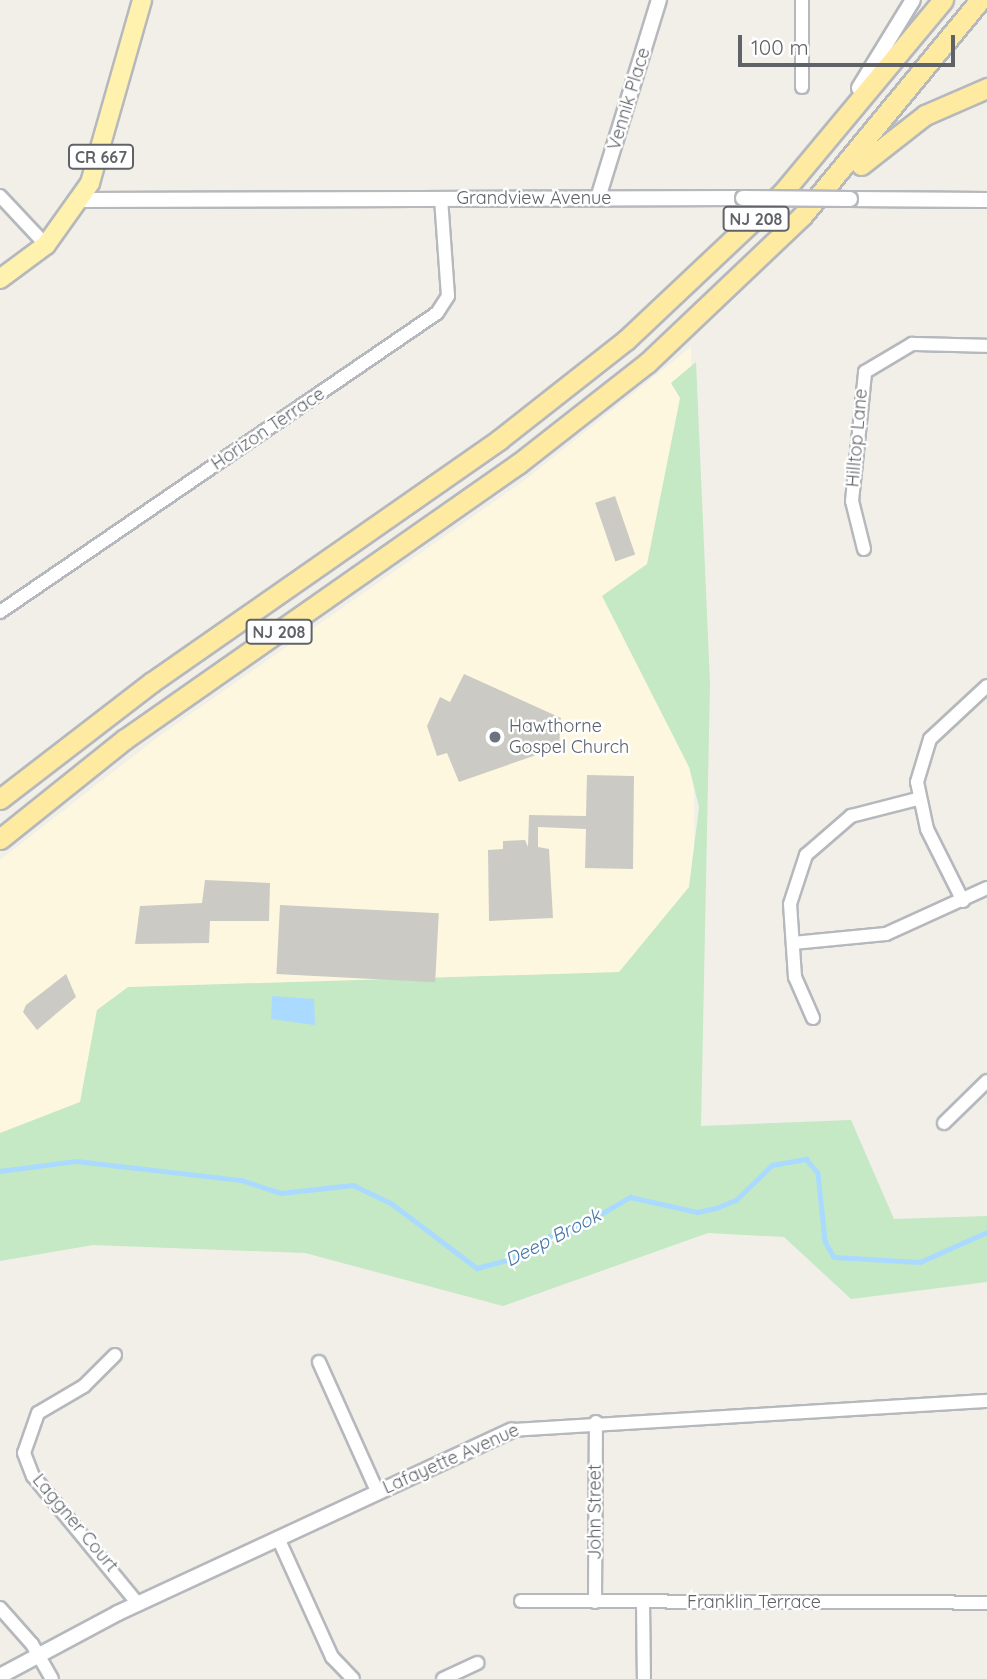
<!DOCTYPE html>
<html>
<head>
<meta charset="utf-8">
<style>
  body { margin:0 }
  #map { position:relative; width:987px; height:1679px; overflow:hidden; background:#f1efe8; font-family:Quicksand,sans-serif }
  div>[style] { position:absolute }
  .commercial>* { inset:0; background:#fef7e0 }
  .green>* { inset:0; background:#c5e8c5 }
  .water>* { inset:0; background:#aadaff }
  .stream>* { height:4.5px; margin:-2.25px; padding:0 2.25px; transform-origin:2.25px; border-radius:2.25px; background:#aadaff }
  .building>* { inset:0; background:#cccac5; transform-origin:0 0 }
  .roads { filter:drop-shadow(2px 0 #b5b8bc) drop-shadow(-2px 0 #b5b8bc) drop-shadow(0 2px #b5b8bc) drop-shadow(0 -2px #b5b8bc) }
  .minor>* { height:12px; margin:-6px; padding:0 6px; transform-origin:6px; border-radius:6px; background:#fff }
  .tertiary>* { height:14px; margin:-7px; padding:0 7px; transform-origin:7px; border-radius:7px; background:#fff }
  .primary>* { height:18px; margin:-9px; padding:0 9px; transform-origin:9px; border-radius:9px; background:#fff2af }
  .trunk>* { height:19px; margin:-9.5px; padding:0 9.5px; transform-origin:9.5px; border-radius:9.5px; background:#feeaa1 }
  .bridges { filter:drop-shadow(2px 0 #b5b8bc) drop-shadow(-2px 0 #b5b8bc) drop-shadow(0 2px #b5b8bc) drop-shadow(0 -2px #b5b8bc) }
  .tertiary-bridge>* { height:14px; margin:-7px; padding:0 7px; transform-origin:7px; border-radius:7px; background:#fff }
  .dots>* { width:19px; height:19px; translate:-50% -50%; box-sizing:border-box; border:4px solid #fff; border-radius:50% }
  span { translate:-50% -50%; white-space:nowrap; text-align:center; line-height:1.15; -webkit-text-stroke:5px #fff; paint-order:stroke }
  .shield-label span { padding:2px 5px; background:#fff; border:2px solid; border-radius:5px; -webkit-text-stroke-width:0 }
  .shield-label { font-size:16px; color:#5f6368; font-weight:700 }
  .street-label { font-size:18px; color:#5f6368 }
  .worship-label { font-size:18px; color:#5b616d }
  .left { translate:0 -50%; text-align:left }
  .water-label { font-size:19px; color:#4174aa; font-style:italic }
  .scale { position:absolute; left:738px; top:35px; width:217px; height:32px; box-sizing:border-box; border:4px solid #5f6368; border-top:0; padding-left:9px; font-size:21px; line-height:24px; white-space:nowrap; color:#5f6368; -webkit-text-stroke:5px #fff; paint-order:stroke }
</style>
</head>
<body>
<div id="map">
  <div class="commercial">
    <i style="clip-path:polygon(691px 347px,696px 1125px,0 1180px,0 860px,158px 737px,525px 480px)"></i>
  </div>
  <div class="green">
    <i style="clip-path:polygon(696px 362px,710px 683px,701px 1126px,851px 1120px,894px 1219px,987px 1216px,987px 1282px,851px 1299px,784px 1237px,708px 1233px,503px 1306px,305px 1253px,93px 1245px,0 1261px,0 1133px,80px 1102px,97px 1010px,128px 987px,619px 972px,689px 887px,699px 807px,689px 767px,602px 596px,647px 564px,680px 398px,671px 383px)"></i>
  </div>
  <div class="water">
    <i style="clip-path:polygon(272px 996px,314px 999px,315px 1025px,271px 1019px)"></i>
  </div>
  <div class="stream">
    <i style="left:0;top:1171px;width:77px;rotate:-7.5deg"></i>
    <i style="left:76px;top:1161px;width:166px;rotate:6.6deg"></i>
    <i style="left:241px;top:1180px;width:42px;rotate:18deg"></i>
    <i style="left:281px;top:1193px;width:72px;rotate:-6.3deg"></i>
    <i style="left:353px;top:1185px;width:42px;rotate:25.3deg"></i>
    <i style="left:391px;top:1203px;width:108px;rotate:37.1deg"></i>
    <i style="left:477px;top:1268px;width:54px;rotate:-15.1deg"></i>
    <i style="left:529px;top:1254px;width:28px;rotate:-41deg"></i>
    <i style="left:550px;top:1236px;width:18px;rotate:-9deg"></i>
    <i style="left:568px;top:1233px;width:72px;rotate:-30.1deg"></i>
    <i style="left:630px;top:1197px;width:69px;rotate:12.6deg"></i>
    <i style="left:697px;top:1212px;width:19px;rotate:-12deg"></i>
    <i style="left:716px;top:1208px;width:22px;rotate:-22deg"></i>
    <i style="left:736px;top:1200px;width:50px;rotate:-44.2deg"></i>
    <i style="left:772px;top:1165px;width:35px;rotate:-10deg"></i>
    <i style="left:806px;top:1159px;width:18px;rotate:49deg"></i>
    <i style="left:818px;top:1173px;width:68px;rotate:84.1deg"></i>
    <i style="left:825px;top:1241px;width:18px;rotate:61deg"></i>
    <i style="left:834px;top:1257px;width:86px;rotate:3.3deg"></i>
    <i style="left:920px;top:1262px;width:73px;rotate:-24.1deg"></i>
  </div>
  <div class="building">
    <i style="left:615px;top:496px;width:62px;height:21px;rotate:71deg"></i>
    <i style="clip-path:polygon(464px 674px,561px 718px,559px 747px,459px 782px,447px 753px,437px 756px,427px 726px,440px 697px,450px 702px)"></i>
    <i style="clip-path:polygon(587px 775px,634px 776px,633px 869px,585px 868px,586px 829px,538px 827px,538px 847px,549px 849px,553px 918px,489px 921px,488px 850px,503px 849px,503px 841px,525px 840px,528px 847px,529px 815px,586px 816px)"></i>
    <i style="clip-path:polygon(205px 880px,270px 883px,269px 921px,210px 921px,209px 943px,135px 944px,140px 906px,202px 903px)"></i>
    <i style="left:280px;top:905px;width:159px;height:69px;rotate:3deg"></i>
    <i style="clip-path:polygon(66px 974px,76px 997px,37px 1030px,23px 1012px,26px 1005px)"></i>
  </div>
  <div class="roads">
    <div class="minor">
      <i style="left:802px;top:87px;width:87px;rotate:-90deg"></i>
      <i style="left:0;top:196px;width:67px;rotate:46.8deg"></i>
      <i style="left:864px;top:549px;width:49px;rotate:-104deg"></i>
      <i style="left:852px;top:501px;width:130px;rotate:-84.2deg"></i>
      <i style="left:865px;top:372px;width:55px;rotate:-30.8deg"></i>
      <i style="left:912px;top:344px;width:75px;rotate:1.5deg"></i>
      <i style="left:0;top:612px;width:529px;rotate:-34.38deg"></i>
      <i style="left:437px;top:313px;width:20px;rotate:-57deg"></i>
      <i style="left:448px;top:296px;width:97px;rotate:-94.1deg"></i>
      <i style="left:963px;top:901px;width:80px;rotate:-116.6deg"></i>
      <i style="left:927px;top:829px;width:48px;rotate:-102deg"></i>
      <i style="left:917px;top:782px;width:45px;rotate:-73.2deg"></i>
      <i style="left:930px;top:739px;width:78px;rotate:-42.9deg"></i>
      <i style="left:793px;top:943px;width:93px;rotate:-5.5deg"></i>
      <i style="left:886px;top:934px;width:111px;rotate:-24.5deg"></i>
      <i style="left:813px;top:1018px;width:45px;rotate:-113.7deg"></i>
      <i style="left:795px;top:977px;width:73px;rotate:-93.9deg"></i>
      <i style="left:790px;top:904px;width:52px;rotate:-71.9deg"></i>
      <i style="left:806px;top:855px;width:60px;rotate:-40.9deg"></i>
      <i style="left:851px;top:816px;width:68px;rotate:-14.4deg"></i>
      <i style="left:944px;top:1123px;width:60px;rotate:-44.3deg"></i>
      <i style="left:115px;top:1355px;width:44px;rotate:135deg"></i>
      <i style="left:84px;top:1386px;width:53px;rotate:149.6deg"></i>
      <i style="left:38px;top:1413px;width:42px;rotate:109.3deg"></i>
      <i style="left:24px;top:1453px;width:25px;rotate:69deg"></i>
      <i style="left:33px;top:1476px;width:166px;rotate:50.6deg"></i>
      <i style="left:319px;top:1362px;width:141px;rotate:65.8deg"></i>
      <i style="left:512px;top:1430px;width:476px;rotate:-3.5deg"></i>
      <i style="left:278px;top:1538px;width:131px;rotate:65.6deg"></i>
      <i style="left:332px;top:1657px;width:30px;rotate:46deg"></i>
      <i style="left:521px;top:1601px;width:466px;rotate:0.2deg"></i>
      <i style="left:595px;top:1602px;width:180px;rotate:-89.7deg"></i>
      <i style="left:643px;top:1602px;width:77px;rotate:89.3deg"></i>
      <i style="left:0;top:1608px;width:48px;rotate:48.4deg"></i>
      <i style="left:32px;top:1644px;width:40px;rotate:60.3deg"></i>
      <i style="left:443px;top:1679px;width:38px;rotate:-25deg"></i>
    </div>
    <div class="tertiary">
      <i style="left:859px;top:88px;width:103px;rotate:-58.5deg"></i>
      <i style="left:598px;top:198px;width:207px;rotate:-72.9deg"></i>
      <i style="left:850px;top:199px;width:137px;rotate:0.4deg"></i>
      <i style="left:81px;top:200px;width:662px;rotate:-0.17deg"></i>
      <i style="left:0;top:1676px;width:134px;rotate:-28.1deg"></i>
      <i style="left:118px;top:1613px;width:434px;rotate:-24.9deg"></i>
    </div>
    <div class="primary">
      <i style="left:0;top:279px;width:57px;rotate:-36.5deg"></i>
      <i style="left:46px;top:245px;width:76px;rotate:-54.6deg"></i>
      <i style="left:90px;top:183px;width:190px;rotate:-74.1deg"></i>
    </div>
    <div class="trunk">
      <i style="left:861px;top:165px;width:81px;rotate:-38deg"></i>
      <i style="left:925px;top:115px;width:68px;rotate:-23.5deg"></i>
      <i style="left:0;top:799px;width:192px;rotate:-37.6deg"></i>
      <i style="left:152px;top:682px;width:424px;rotate:-34.9deg"></i>
      <i style="left:500px;top:439px;width:160px;rotate:-38.2deg"></i>
      <i style="left:626px;top:340px;width:216px;rotate:-43.3deg"></i>
      <i style="left:783px;top:192px;width:250px;rotate:-50.2deg"></i>
      <i style="left:0;top:839px;width:160px;rotate:-38.7deg"></i>
      <i style="left:125px;top:739px;width:480px;rotate:-35deg"></i>
      <i style="left:518px;top:464px;width:164px;rotate:-38.1deg"></i>
      <i style="left:647px;top:363px;width:214px;rotate:-43.5deg"></i>
      <i style="left:802px;top:216px;width:280px;rotate:-50.5deg"></i>
    </div>
  </div>
  <div class="bridges">
    <div class="tertiary-bridge">
      <i style="left:743px;top:198px;width:107px;rotate:0.5deg"></i>
    </div>
  </div>
  <div class="dots">
    <i style="left:495px;top:737px;background:#6b7280"></i>
  </div>
  <div class="shield-label">
    <span style="left:101px;top:157px">CR 667</span>
    <span style="left:756px;top:219px">NJ 208</span>
    <span style="left:279px;top:632px">NJ 208</span>
  </div>
  <div class="street-label">
    <span style="left:629px;top:99px;rotate:-73deg">Vennik Place</span>
    <span style="left:534px;top:198px">Grandview Avenue</span>
    <span style="left:268px;top:429px;rotate:-34deg">Horizon Terrace</span>
    <span style="left:857px;top:438px;rotate:-85deg">Hilltop Lane</span>
    <span style="left:451px;top:1459px;rotate:-24deg">Lafayette Avenue</span>
    <span style="left:595px;top:1512px;rotate:-90deg">John Street</span>
    <span style="left:75px;top:1523px;rotate:50deg">Laggner Court</span>
    <span style="left:754px;top:1602px">Franklin Terrace</span>
  </div>
  <div class="worship-label">
    <span class="left" style="left:509px;top:737px">Hawthorne<br>Gospel Church</span>
  </div>
  <div class="water-label">
    <span style="left:553px;top:1238px;rotate:-27deg">Deep Brook</span>
  </div>
  <div class="scale">100 m</div>
</div>
</body>
</html>
